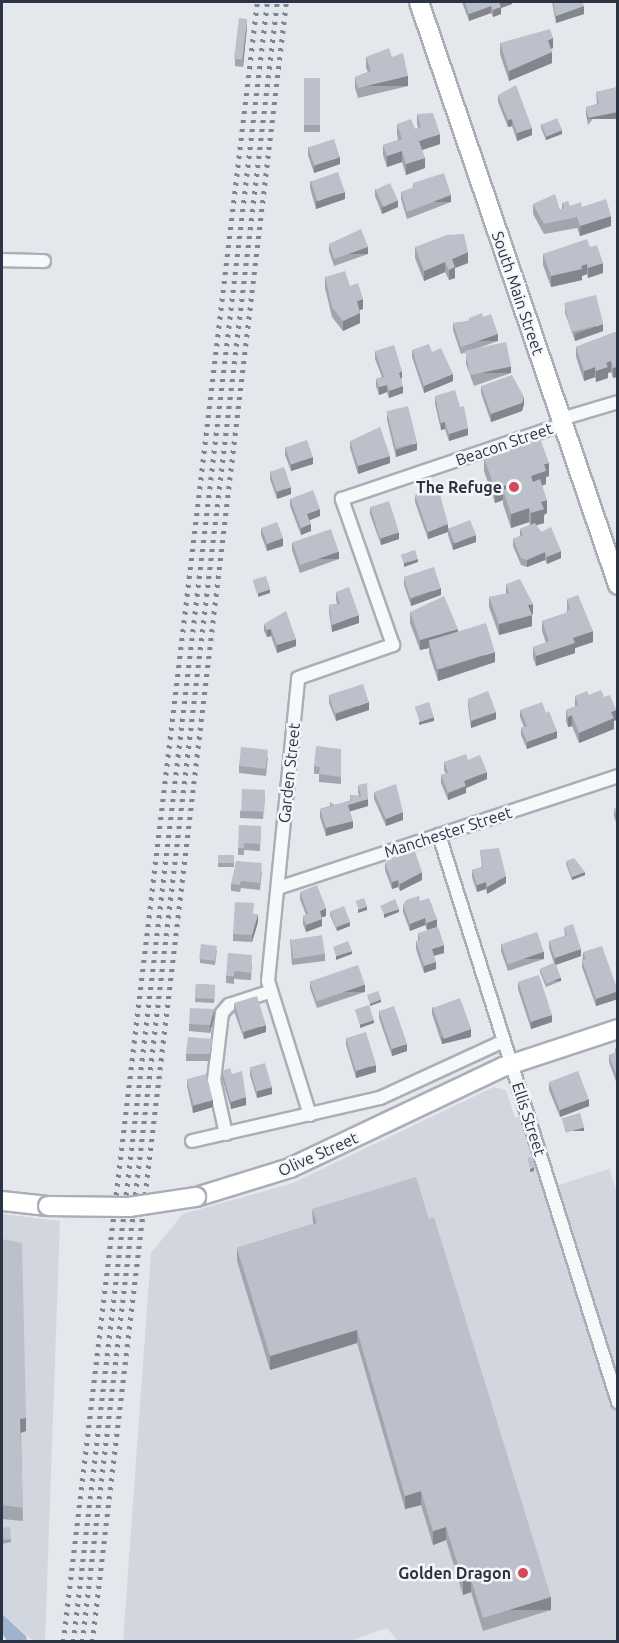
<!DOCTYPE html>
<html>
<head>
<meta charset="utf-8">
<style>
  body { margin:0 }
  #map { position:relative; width:619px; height:1643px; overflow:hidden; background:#e4e7ec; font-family:Ubuntu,sans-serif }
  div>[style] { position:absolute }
  .built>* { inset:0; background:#d2d6de }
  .water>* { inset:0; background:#9fb4cc }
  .roads { filter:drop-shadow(2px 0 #a9aeb7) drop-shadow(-2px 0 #a9aeb7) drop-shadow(0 2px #a9aeb7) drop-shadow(0 -2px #a9aeb7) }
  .street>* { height:12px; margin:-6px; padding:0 6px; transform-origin:6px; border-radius:6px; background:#f7f8fa }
  .secondary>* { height:18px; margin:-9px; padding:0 9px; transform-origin:9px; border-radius:9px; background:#fff }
  .rail>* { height:4.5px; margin-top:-2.25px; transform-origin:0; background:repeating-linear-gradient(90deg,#7d8696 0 3px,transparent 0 9px) }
  .bridges { filter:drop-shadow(2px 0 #a9aeb7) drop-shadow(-2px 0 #a9aeb7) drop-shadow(0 2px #a9aeb7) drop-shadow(0 -2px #a9aeb7) }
  .secondary-bridge>* { height:18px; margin:-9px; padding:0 9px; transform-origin:9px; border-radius:9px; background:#fff }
  .wall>* { inset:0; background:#a1a5ae; transform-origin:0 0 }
  .shaded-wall>* { inset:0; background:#83868d; transform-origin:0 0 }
  .building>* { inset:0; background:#bbc0ca; transform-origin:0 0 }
  .dots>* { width:16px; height:16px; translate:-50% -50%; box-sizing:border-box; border:3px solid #f4f6f9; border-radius:50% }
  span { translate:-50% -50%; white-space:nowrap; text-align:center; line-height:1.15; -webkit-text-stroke:5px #f4f6f9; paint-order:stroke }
  .street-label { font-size:16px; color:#2b3445 }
  .poi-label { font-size:16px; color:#2b3445; font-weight:700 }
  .right { translate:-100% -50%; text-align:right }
  .frame { position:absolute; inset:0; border:3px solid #2b3445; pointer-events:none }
</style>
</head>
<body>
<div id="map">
  <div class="built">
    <i style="clip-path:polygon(494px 1087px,506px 1090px,515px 1118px,519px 1117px,543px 1190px,609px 1169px,618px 1195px,617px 1641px,398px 1641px,387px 1628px,347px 1642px,123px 1642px,151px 1253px,183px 1214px,293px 1183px)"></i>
    <i style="clip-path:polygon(2px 1214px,60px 1221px,45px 1641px,33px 1641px,2px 1614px)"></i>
  </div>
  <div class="water">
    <i style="clip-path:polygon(2px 1614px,26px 1636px,27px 1641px,7px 1641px,2px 1633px)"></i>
  </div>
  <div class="roads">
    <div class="street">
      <i style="left:2px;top:260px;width:42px;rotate:1.4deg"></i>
      <i style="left:561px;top:419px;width:59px;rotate:-16.6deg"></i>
      <i style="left:439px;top:835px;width:595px;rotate:72.48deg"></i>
      <i style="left:278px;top:888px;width:358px;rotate:-18.2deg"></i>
      <i style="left:310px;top:1115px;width:140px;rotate:-107.4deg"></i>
      <i style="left:268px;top:981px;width:304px;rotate:-84.3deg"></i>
      <i style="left:298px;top:678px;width:101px;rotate:-19.2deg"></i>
      <i style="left:393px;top:645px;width:155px;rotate:-109.3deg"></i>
      <i style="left:342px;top:499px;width:233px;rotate:-18.7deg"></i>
      <i style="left:226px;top:1134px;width:55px;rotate:-102.5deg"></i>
      <i style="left:214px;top:1080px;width:67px;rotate:-83.2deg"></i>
      <i style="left:222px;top:1013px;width:11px;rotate:-49deg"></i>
      <i style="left:229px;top:1005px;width:42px;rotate:-18deg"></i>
      <i style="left:192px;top:1141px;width:193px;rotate:-12.9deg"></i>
      <i style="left:380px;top:1098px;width:136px;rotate:-24.7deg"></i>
    </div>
    <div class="secondary">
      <i style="left:419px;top:2px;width:616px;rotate:71.15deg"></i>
      <i style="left:196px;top:1197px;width:98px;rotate:-17.1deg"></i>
      <i style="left:290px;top:1168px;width:236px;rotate:-25.4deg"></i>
      <i style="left:503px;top:1067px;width:121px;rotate:-18.3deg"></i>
      <i style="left:2px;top:1201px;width:46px;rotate:6.2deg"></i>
    </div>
  </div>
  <div class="rail">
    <i style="left:63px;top:1642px;width:1651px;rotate:-83.25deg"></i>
    <i style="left:73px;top:1642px;width:1651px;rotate:-83.25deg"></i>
    <i style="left:82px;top:1642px;width:1652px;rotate:-83.22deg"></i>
    <i style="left:92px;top:1642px;width:1651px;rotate:-83.25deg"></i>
  </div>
  <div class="bridges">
    <div class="secondary-bridge">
      <i style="left:48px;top:1206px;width:81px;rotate:0.7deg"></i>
      <i style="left:129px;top:1207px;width:68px;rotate:-8.5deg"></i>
    </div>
  </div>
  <div class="wall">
    <i style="clip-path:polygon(462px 2px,512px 2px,512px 4px,501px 8px,501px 14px,493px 17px,491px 13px,469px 21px)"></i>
    <i style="clip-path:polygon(552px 2px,582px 2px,584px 14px,556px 23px)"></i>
    <i style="clip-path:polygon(247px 26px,243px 67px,235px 66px,235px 59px)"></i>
    <i style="clip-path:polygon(500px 43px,553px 48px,551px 49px,552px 63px,509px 81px,500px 54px)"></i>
    <i style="clip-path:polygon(366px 57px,392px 57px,408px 86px,358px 98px,355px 88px,355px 77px,368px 72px,366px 68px)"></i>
    <i style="left:304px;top:78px;width:16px;height:54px"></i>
    <i style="clip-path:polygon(618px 87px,588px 125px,586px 114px,586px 107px,597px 104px,596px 92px)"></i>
    <i style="clip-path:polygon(498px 95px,532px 135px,517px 141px,512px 126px,508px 127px,498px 102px)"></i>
    <i style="clip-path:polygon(417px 114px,440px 144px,422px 150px,425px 168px,406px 175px,402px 162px,387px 167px,383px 155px,383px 145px,398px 140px,397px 134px,397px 124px,415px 129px,418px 128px,417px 124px)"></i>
    <i style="clip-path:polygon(541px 124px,562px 134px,546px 140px,541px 128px)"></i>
    <i style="clip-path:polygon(308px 147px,340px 164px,314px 173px,308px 155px)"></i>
    <i style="clip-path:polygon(310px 181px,345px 199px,316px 209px,310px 188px)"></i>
    <i style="clip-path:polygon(413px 183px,451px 202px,407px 219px,401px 199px,401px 192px,413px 188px)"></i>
    <i style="clip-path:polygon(375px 189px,398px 207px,382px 214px,375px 196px)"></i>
    <i style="clip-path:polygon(562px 203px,570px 206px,582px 207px,611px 226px,580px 236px,577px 228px,544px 234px,533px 214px,533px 204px,560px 210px,562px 209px)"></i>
    <i style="clip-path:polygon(329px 244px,368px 254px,334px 266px,329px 251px)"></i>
    <i style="clip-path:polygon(415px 247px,468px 263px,455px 268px,455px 278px,449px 280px,445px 272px,424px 281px,415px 258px)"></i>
    <i style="clip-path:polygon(590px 247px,603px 273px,588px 278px,587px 274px,582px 276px,582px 280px,551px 287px,543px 265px,543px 254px)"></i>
    <i style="clip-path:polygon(325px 277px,350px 286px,363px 309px,360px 310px,360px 323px,343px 331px,332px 317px,325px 288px)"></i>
    <i style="clip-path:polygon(565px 306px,603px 331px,575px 341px,565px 313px)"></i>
    <i style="clip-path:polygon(469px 318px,498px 341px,461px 354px,453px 330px,453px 323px,469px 321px)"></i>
    <i style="clip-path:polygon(618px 331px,613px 378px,611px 372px,608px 373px,608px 378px,596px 382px,595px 377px,584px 381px,576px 357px,576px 347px)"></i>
    <i style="clip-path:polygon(412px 350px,432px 352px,453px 381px,424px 393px,412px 357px)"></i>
    <i style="clip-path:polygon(375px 351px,402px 378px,401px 379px,403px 393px,389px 398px,387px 392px,379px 395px,376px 386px,376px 379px,382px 377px,375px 359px)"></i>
    <i style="clip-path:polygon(466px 356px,511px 373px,474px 386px,466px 364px)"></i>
    <i style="clip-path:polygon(481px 386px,524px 404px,522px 411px,491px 422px,481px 393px)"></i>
    <i style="clip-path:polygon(435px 396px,468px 435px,449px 441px,445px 429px,441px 430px,435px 404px)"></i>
    <i style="clip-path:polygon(387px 413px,417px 450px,396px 457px,387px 420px)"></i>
    <i style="clip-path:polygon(350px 441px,390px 463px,358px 474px,350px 448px)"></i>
    <i style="clip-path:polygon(285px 447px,313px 464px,291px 471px,285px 455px)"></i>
    <i style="clip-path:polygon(484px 458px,549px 476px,546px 477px,546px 484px,542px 486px,547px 513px,544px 515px,544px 523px,536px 525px,561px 558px,547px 564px,545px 560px,527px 567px,521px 565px,513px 546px,513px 539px,520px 536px,520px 529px,530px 525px,529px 522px,511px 528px,503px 504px,503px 500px,495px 503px,484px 471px)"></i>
    <i style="clip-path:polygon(270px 471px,291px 494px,277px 499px,270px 479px)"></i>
    <i style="clip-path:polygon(415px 495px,448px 528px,476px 542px,453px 550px,448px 535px,448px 532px,428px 539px,415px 502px)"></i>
    <i style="clip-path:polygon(290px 499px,320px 516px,310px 520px,311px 531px,301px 535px,290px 506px)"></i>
    <i style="clip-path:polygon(370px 507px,399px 539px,381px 545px,370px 514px)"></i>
    <i style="clip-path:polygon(261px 528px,283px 546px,267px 551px,261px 535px)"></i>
    <i style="clip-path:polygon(292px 543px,339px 559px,300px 573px,292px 550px)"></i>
    <i style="clip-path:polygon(404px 578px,441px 595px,411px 606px,404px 585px)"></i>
    <i style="clip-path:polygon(506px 584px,533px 614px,532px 615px,532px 626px,499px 635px,489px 607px,489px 597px,506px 594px)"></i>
    <i style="clip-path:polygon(336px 592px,359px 623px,332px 632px,329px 612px,329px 605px,337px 604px,336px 599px)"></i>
    <i style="clip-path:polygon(567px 599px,593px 642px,575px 648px,575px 653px,536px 666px,533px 658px,533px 647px,546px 643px,542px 631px,542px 621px,566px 613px,567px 611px)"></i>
    <i style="clip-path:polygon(410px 612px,458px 633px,495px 662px,438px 681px,429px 653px,429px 648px,420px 650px,410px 623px)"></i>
    <i style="clip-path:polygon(264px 624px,296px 646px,277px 653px,271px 636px,267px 637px,264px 631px)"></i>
    <i style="clip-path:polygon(589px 695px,604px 697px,616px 720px,614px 721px,614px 729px,579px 743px,572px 726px,568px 727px,566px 721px,566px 710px,575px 707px,575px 696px)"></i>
    <i style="clip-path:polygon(329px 696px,369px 710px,336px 721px,329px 703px)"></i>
    <i style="clip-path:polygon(468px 699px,496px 719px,471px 728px,468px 706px)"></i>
    <i style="clip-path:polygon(520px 710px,557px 738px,527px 749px,521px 735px,521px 728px,524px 727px,520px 717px)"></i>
    <i style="clip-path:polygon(341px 749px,341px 784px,319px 782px,319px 774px,314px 774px,314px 766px)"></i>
    <i style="clip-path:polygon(268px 757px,266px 776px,239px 773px,239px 766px)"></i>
    <i style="clip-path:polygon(468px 760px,487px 779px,466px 788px,466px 793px,448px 800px,441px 783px,441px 775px,446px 774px,444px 770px,444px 762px)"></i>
    <i style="clip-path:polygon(358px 785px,368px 806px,350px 811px,353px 828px,326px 836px,320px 817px,320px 809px,330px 806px,330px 802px,335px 805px,350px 801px,350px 795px,359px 796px,358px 792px)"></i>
    <i style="clip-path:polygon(374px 792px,403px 820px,386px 826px,374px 799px)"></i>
    <i style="clip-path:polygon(265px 797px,263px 819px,240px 818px,240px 811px)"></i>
    <i style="clip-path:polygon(618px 808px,618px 828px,614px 816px,614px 809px)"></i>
    <i style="clip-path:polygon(261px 826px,260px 851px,244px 850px,244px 855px,238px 855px,238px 848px)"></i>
    <i style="clip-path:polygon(480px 850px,506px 883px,487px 894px,486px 889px,477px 892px,472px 877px,472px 870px,482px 867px)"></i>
    <i style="left:234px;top:855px;width:12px;height:16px;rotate:90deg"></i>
    <i style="clip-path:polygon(566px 861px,585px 875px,572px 880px,566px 864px)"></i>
    <i style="clip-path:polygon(385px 863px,422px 880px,400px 891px,398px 887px,392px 889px,385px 870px)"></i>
    <i style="clip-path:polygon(262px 871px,260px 890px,241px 888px,240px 892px,231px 891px,231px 884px)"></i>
    <i style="clip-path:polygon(300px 892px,326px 916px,322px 917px,322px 926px,306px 932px,303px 924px,303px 916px,306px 915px,300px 899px)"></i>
    <i style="clip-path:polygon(420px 901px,437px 927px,427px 930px,425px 925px,410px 931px,403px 912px,403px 905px)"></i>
    <i style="clip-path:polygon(330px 912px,350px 926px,337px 931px,330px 915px)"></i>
    <i style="clip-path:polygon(254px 914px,258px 922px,252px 942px,233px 941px,233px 934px)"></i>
    <i style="clip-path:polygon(564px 927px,581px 956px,556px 965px,561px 981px,546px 987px,540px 972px,540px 969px,554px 963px,549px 948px,549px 941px,565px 936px)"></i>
    <i style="clip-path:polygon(418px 933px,444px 953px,434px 956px,436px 969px,424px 973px,416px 949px,416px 941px,418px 941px)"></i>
    <i style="clip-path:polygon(290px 939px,325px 954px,325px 961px,292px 965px)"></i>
    <i style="clip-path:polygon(501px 944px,544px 959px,508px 971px,501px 951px)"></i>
    <i style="clip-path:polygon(217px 950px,215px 965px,200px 963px,200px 959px)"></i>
    <i style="clip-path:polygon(583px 952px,618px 991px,618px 999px,596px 1006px,582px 967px)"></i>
    <i style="clip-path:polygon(252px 962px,251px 980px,234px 979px,234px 984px,226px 983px,226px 976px)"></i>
    <i style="clip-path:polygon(310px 981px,365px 992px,317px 1008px,310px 988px)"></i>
    <i style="clip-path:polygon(518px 982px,552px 1022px,531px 1029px,518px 989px)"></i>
    <i style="left:196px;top:984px;width:19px;height:18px;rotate:3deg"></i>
    <i style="clip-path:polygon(234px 1004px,266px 1032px,244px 1039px,234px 1011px)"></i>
    <i style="clip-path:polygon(432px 1007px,471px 1037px,442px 1044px,432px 1014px)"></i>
    <i style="clip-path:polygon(379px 1010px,407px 1051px,392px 1056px,379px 1018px)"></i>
    <i style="clip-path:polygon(214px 1017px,210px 1033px,189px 1031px,189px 1024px)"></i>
    <i style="clip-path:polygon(346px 1038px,376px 1072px,356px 1078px,346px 1045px)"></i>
    <i style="clip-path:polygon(212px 1047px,210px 1061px,186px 1061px,186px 1054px)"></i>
    <i style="clip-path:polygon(615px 1048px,618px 1048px,618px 1087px,609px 1062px,609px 1055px,615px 1053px)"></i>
    <i style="clip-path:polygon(250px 1067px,272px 1094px,257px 1098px,250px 1075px)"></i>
    <i style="clip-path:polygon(222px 1071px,232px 1074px,246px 1105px,231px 1109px,222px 1078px)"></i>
    <i style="clip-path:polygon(187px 1079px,213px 1107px,193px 1113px,187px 1086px)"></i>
    <i style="clip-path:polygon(549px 1083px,589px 1106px,560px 1117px,549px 1090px)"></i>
    <i style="clip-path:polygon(312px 1209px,551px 1610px,483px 1631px,471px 1592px,463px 1595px,446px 1540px,433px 1545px,421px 1505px,405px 1509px,357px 1343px,270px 1370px,237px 1261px,237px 1248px,313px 1224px)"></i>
    <i style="clip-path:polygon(2px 1239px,26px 1431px,21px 1433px,23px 1521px,2px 1519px)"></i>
    <i style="clip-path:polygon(2px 1528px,11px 1539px,11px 1542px,2px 1544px)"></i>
  </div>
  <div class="shaded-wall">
    <i style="clip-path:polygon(499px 2px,512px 2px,512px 4px,501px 8px,501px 14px,493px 17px,493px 10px)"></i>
    <i style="clip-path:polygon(491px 6px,491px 13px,469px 21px,469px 14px)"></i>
    <i style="clip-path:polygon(584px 6px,584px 14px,556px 23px,556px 16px)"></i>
    <i style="clip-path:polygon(247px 19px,247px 26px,243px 67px,243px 60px)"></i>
    <i style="clip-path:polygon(553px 38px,553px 48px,548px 50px,548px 40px)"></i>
    <i style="clip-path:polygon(552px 52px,552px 63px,509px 81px,509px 71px)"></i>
    <i style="left:408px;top:76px;width:10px;height:51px;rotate:90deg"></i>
    <i style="left:618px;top:112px;width:7px;height:31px;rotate:90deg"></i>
    <i style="clip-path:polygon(512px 119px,512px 126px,508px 127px,508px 120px)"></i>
    <i style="clip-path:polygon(532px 128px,532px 135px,517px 141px,517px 133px)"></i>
    <i style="clip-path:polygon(562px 130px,562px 134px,546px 140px,546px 137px)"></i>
    <i style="clip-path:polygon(440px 134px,440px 144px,419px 151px,419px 141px)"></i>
    <i style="clip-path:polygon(402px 151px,402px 162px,387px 167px,387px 156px)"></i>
    <i style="clip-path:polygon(340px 157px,340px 164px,314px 173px,314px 166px)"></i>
    <i style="clip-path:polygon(425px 158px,425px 168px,406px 175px,406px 164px)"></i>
    <i style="clip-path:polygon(345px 192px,345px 199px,316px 209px,316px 201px)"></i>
    <i style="left:451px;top:195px;width:7px;height:47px;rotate:90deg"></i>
    <i style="clip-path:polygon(398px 200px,398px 207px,382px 214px,382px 207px)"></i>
    <i style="clip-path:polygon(611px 216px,611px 226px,580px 236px,580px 226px)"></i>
    <i style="left:368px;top:247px;width:7px;height:36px;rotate:90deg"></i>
    <i style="clip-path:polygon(468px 252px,468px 263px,455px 268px,455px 278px,449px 280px,449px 270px,452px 259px)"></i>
    <i style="clip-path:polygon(445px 262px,445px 272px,424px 281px,424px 271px)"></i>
    <i style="clip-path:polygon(603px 263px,603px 273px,588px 278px,588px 268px)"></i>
    <i style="clip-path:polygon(587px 264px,587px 274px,582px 276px,582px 280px,551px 287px,551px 276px)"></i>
    <i style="clip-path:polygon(363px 299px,363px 309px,357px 311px,357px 301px)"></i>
    <i style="clip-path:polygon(360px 313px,360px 323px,343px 331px,343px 321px)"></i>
    <i style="clip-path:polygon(603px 324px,603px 331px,575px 341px,575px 334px)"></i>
    <i style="left:498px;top:334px;width:7px;height:39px;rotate:90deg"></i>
    <i style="clip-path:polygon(611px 361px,611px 372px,608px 373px,608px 378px,596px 382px,596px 371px,606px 363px)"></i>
    <i style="left:511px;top:366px;width:7px;height:39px;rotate:90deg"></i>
    <i style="clip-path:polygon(618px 366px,618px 377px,613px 378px,613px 368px)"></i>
    <i style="clip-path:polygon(595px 367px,595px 377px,584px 381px,584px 371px)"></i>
    <i style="clip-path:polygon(402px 371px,402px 378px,399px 380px,399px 373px)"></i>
    <i style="clip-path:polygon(453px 374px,453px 381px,424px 393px,424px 386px)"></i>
    <i style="clip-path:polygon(387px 385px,387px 392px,379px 395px,379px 387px)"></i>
    <i style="clip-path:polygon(403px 386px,403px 393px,389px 398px,389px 391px)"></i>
    <i style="clip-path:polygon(524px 397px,524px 404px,522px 411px,491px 422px,491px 414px)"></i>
    <i style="clip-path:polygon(445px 422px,445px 429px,441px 430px,441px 423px)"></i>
    <i style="clip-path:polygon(468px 428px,468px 435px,449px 441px,449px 434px)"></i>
    <i style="clip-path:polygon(417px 443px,417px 450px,396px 457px,396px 450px)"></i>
    <i style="clip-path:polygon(390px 456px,390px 463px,358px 474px,358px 466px)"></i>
    <i style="clip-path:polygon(313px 457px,313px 464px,291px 471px,291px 464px)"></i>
    <i style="clip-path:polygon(549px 463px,549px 476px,546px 477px,546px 484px,531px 490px,531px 476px,544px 464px)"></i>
    <i style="clip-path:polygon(512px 483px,512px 497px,503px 490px,503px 500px,495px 503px,495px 489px)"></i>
    <i style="clip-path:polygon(291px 487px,291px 494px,277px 499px,277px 492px)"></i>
    <i style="clip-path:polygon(547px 500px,547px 513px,544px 515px,544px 523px,531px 527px,531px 513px,541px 502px)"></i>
    <i style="clip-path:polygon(529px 508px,529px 522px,511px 528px,511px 514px)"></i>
    <i style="clip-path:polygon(320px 509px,320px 516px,307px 521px,307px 514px)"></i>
    <i style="clip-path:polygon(311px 524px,311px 531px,301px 535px,301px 528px)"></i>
    <i style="clip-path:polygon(448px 524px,448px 532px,428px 539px,428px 532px)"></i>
    <i style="clip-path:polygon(399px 532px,399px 539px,381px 545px,381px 538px)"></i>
    <i style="clip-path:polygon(476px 535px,476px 542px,453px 550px,453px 543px)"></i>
    <i style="clip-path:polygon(283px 538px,283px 546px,267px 551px,267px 544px)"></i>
    <i style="clip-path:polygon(561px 551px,561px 558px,547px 564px,547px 557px)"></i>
    <i style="left:339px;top:552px;width:7px;height:41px;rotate:90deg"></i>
    <i style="clip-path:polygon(545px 552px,545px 560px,527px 567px,527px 560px)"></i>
    <i style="clip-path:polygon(418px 559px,418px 562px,404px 567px,404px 563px)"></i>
    <i style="clip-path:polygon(441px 588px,441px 595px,411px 606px,411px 599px)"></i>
    <i style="clip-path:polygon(270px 589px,270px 593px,258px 597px,258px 593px)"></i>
    <i style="clip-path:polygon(533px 604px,533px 614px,528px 616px,528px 605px)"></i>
    <i style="clip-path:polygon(359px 615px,359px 623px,332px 632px,332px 625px)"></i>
    <i style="clip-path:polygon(532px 615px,532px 626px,499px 635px,499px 624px)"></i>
    <i style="clip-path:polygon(271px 629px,271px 636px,267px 637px,267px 630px)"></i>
    <i style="clip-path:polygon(458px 629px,458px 639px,429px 642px,429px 648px,420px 650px,420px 640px)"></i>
    <i style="clip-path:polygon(593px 631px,593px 642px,575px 648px,575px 653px,536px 666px,536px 656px,573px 638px)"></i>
    <i style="clip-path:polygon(296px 639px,296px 646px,277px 653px,277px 645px)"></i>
    <i style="clip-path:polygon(495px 652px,495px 662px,438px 681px,438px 670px)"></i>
    <i style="clip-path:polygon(369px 702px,369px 710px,336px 721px,336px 714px)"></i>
    <i style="clip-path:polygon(616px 710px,616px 720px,614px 721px,614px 729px,579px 743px,579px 733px,611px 712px)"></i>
    <i style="clip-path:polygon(496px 712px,496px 719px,471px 728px,471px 721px)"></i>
    <i style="clip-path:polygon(572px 715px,572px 726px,568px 727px,568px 717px)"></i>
    <i style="clip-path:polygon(434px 717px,434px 721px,419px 725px,419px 722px)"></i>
    <i style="clip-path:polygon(557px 731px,557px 738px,527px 749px,527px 742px)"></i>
    <i style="clip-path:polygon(487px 772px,487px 779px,466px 788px,466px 793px,448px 800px,448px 793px,464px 781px)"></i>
    <i style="clip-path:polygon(368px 799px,368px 806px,348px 812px,348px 805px)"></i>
    <i style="clip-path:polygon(403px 812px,403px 820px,386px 826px,386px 819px)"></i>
    <i style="clip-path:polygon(353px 821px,353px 828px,326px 836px,326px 828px)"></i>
    <i style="clip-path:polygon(422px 872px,422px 880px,400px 891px,400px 884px)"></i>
    <i style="clip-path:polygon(585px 872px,585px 875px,572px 880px,572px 877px)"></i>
    <i style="clip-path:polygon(506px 876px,506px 883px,487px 894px,487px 887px)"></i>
    <i style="clip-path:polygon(398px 880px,398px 887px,392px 889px,392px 882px)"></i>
    <i style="clip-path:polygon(486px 882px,486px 889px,477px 892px,477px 885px)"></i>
    <i style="clip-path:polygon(367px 906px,367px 910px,358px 913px,358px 909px)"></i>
    <i style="clip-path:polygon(326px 908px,326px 916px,320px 918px,320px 911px)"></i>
    <i style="clip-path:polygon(399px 909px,399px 912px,384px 918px,384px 914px)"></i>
    <i style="clip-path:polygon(258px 914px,258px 922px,252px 942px,252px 935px)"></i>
    <i style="clip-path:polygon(425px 918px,425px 925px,410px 931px,410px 924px)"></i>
    <i style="clip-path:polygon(322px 919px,322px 926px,306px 932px,306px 925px)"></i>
    <i style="clip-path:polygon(437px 919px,437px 927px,427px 930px,427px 923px)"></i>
    <i style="clip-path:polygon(350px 922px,350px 926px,337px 931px,337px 927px)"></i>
    <i style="clip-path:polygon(444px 945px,444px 953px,432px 956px,432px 949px)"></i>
    <i style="clip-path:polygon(581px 949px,581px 956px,555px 965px,555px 958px)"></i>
    <i style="clip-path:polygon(352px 951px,352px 954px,336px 960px,336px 956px)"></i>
    <i style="left:544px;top:952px;width:7px;height:38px;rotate:90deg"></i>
    <i style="clip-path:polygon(436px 962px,436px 969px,424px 973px,424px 966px)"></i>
    <i style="left:561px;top:978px;width:3px;height:16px;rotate:90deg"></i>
    <i style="left:365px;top:985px;width:7px;height:51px;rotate:90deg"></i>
    <i style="clip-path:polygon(618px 991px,618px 999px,596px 1006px,596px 999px)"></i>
    <i style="clip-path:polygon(381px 999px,381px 1002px,370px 1006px,370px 1003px)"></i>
    <i style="clip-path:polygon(214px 1009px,214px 1017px,210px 1033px,210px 1025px)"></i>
    <i style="clip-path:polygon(552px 1015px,552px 1022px,531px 1029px,531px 1021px)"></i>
    <i style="clip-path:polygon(374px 1020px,374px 1023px,360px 1028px,360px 1024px)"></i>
    <i style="clip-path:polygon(266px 1025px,266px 1032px,244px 1039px,244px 1032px)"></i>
    <i style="clip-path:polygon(471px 1029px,471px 1037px,442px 1044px,442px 1037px)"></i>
    <i style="clip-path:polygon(407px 1044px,407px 1051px,392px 1056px,392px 1049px)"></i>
    <i style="clip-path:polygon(376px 1065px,376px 1072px,356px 1078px,356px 1071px)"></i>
    <i style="clip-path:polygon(272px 1087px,272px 1094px,257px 1098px,257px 1091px)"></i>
    <i style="clip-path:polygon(246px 1097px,246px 1105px,231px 1109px,231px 1102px)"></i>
    <i style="clip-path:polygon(589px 1099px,589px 1106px,560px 1117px,560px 1110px)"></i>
    <i style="clip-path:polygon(213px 1100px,213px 1107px,193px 1113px,193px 1106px)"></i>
    <i style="left:584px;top:1127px;width:4px;height:19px;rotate:90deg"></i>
    <i style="clip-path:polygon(534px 1167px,534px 1171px,530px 1172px,530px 1169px)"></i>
    <i style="clip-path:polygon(357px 1330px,357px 1343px,270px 1370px,270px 1356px)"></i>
    <i style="clip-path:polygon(26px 1418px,26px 1431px,20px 1433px,20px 1419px)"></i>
    <i style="clip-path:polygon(421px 1491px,421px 1505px,405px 1509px,405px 1496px)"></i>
    <i style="clip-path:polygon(446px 1527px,446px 1540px,433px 1545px,433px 1531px)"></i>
    <i style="clip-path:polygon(471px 1579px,471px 1592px,463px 1595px,463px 1581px)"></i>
    <i style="left:551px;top:1597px;width:13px;height:71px;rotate:90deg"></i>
  </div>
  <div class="building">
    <i style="clip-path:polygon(465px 2px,499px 2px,501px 7px,493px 10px,491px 6px,469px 14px)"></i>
    <i style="clip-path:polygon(553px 2px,582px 2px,584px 6px,556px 16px)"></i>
    <i style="left:239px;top:18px;width:8px;height:41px;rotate:7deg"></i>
    <i style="clip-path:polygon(550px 29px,553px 38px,548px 40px,552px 52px,509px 71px,500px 43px)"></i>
    <i style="clip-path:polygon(389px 48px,392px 57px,403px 53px,408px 76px,358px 88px,355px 77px,371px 71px,366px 57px)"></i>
    <i style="left:304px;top:78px;width:16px;height:47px"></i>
    <i style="clip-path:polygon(516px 85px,532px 128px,517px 133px,512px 119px,508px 120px,498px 95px)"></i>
    <i style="clip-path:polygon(618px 87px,618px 112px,588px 118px,586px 107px,599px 104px,596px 92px)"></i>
    <i style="clip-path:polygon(433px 113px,440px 134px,419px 141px,425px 158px,406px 164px,402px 151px,387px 156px,383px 145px,402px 139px,397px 124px,411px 119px,415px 129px,421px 127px,417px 114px)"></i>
    <i style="left:557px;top:118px;width:13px;height:17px;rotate:67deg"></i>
    <i style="left:334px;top:139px;width:19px;height:27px;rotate:72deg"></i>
    <i style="left:338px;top:172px;width:21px;height:29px;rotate:71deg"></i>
    <i style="clip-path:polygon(444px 173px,451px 195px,407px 212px,401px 192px,414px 187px,413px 183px)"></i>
    <i style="left:390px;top:183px;width:19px;height:16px;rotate:65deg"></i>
    <i style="clip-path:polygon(555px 194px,560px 210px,564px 208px,562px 203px,568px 201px,570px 206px,581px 202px,582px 207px,606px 199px,611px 216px,580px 226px,577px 217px,544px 224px,533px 204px)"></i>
    <i style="clip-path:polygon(361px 229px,368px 247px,334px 259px,329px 244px)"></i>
    <i style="clip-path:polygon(464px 234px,468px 252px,452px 259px,455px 267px,449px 270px,445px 262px,424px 271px,415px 247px,447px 235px)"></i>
    <i style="clip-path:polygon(587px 239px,590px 247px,597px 245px,603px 263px,588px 268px,587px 264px,581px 266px,582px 269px,551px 276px,543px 254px)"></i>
    <i style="clip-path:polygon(345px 271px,350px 286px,358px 283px,363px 299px,357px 301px,360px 313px,343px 321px,332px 307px,325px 277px)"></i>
    <i style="left:596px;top:295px;width:30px;height:33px;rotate:76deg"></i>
    <i style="clip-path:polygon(482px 313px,483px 317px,491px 314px,498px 334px,461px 347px,453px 323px,470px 321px,469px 318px)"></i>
    <i style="clip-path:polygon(618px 331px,618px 366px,613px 368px,611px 361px,606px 363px,608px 367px,596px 371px,595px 367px,584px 371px,576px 347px)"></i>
    <i style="left:506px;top:342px;width:25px;height:42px;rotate:78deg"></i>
    <i style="clip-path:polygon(429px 344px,432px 352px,441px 348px,453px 374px,424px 386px,412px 350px)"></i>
    <i style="clip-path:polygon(394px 345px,402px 371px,399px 373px,403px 386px,389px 391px,387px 385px,379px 387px,376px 379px,384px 377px,375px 351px)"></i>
    <i style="clip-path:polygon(512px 375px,524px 397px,522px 403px,491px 414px,481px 386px)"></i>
    <i style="clip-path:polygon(455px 390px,460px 407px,464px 406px,468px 428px,449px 434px,445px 422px,441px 423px,435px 396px)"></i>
    <i style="left:408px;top:406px;width:38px;height:22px;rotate:76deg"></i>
    <i style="clip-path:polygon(380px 427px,390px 456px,358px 466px,350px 441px)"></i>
    <i style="clip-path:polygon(539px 436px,549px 463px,544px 464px,546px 471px,531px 476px,533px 482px,540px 479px,547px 500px,541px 502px,544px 509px,531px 513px,529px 508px,511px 514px,503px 490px,513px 487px,512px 483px,495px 489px,484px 458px)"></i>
    <i style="left:307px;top:440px;width:18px;height:23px;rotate:71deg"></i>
    <i style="left:284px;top:467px;width:21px;height:15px;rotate:71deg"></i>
    <i style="clip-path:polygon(430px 489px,432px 494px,439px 491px,448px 524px,428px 532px,415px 495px)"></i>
    <i style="clip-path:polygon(313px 490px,320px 509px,307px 514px,311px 524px,301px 528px,290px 499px)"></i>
    <i style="left:389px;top:501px;width:33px;height:20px;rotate:72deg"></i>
    <i style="left:470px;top:520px;width:16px;height:23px;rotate:68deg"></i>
    <i style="left:277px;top:522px;width:17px;height:17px;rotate:69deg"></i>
    <i style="clip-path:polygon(535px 523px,541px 532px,551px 527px,561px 551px,547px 557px,545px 552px,527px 560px,521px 558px,513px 539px,523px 535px,520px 529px)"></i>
    <i style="left:331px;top:529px;width:24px;height:41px;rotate:71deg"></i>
    <i style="left:415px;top:550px;width:9px;height:15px;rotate:72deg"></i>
    <i style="left:434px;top:567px;width:22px;height:32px;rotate:72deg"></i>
    <i style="left:266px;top:576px;width:14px;height:14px;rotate:73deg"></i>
    <i style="clip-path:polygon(520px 579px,533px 604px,528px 605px,532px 615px,499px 624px,489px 597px,509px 593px,506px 584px)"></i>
    <i style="clip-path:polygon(349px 587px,359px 615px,332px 625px,329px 605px,340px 604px,336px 592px)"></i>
    <i style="clip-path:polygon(578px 595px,593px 631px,573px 638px,575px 643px,536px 656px,533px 647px,549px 641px,542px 621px,566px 613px,570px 608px,567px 599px)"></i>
    <i style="clip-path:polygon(444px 596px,458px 629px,420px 640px,410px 612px)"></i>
    <i style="clip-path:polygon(286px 611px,296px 639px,277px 645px,271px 629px,267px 630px,264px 624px)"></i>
    <i style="left:486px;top:623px;width:30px;height:60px;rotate:73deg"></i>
    <i style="left:363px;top:684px;width:19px;height:36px;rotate:72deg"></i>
    <i style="clip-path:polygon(601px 690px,604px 697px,610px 695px,616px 710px,611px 712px,614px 718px,579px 733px,572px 715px,568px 717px,566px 710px,578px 705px,575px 696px,587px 691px,589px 695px)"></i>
    <i style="clip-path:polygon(488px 691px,496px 712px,471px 721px,468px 699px)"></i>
    <i style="left:429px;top:702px;width:16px;height:15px;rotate:72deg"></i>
    <i style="clip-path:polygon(542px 702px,546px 713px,549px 711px,557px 731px,527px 742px,521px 728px,527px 726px,520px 710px)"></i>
    <i style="clip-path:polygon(316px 746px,341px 749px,341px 777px,319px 774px,320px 767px,314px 766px)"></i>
    <i style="left:241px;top:747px;width:27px;height:19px;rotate:6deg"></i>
    <i style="clip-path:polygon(466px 754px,468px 760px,480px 755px,487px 772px,464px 781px,466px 786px,448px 793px,441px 775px,448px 773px,444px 762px)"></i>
    <i style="clip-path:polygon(367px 783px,368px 799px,348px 805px,353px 821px,326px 828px,320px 809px,332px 806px,330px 802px,335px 805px,351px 800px,350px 795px,361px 797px,358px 785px)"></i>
    <i style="clip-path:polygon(396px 784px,403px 812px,386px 819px,374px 792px)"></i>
    <i style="left:242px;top:789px;width:23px;height:22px;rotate:2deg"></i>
    <i style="clip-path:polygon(618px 808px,618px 821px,614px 809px)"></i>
    <i style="clip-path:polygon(239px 825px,261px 826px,260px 844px,244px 843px,244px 848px,238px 848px)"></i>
    <i style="clip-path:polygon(499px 848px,506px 876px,487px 887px,486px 882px,477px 885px,472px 870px,483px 867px,480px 850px)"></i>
    <i style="clip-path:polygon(414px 849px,422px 872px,400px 884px,398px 880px,392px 882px,385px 863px)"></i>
    <i style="left:234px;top:855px;width:8px;height:16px;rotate:90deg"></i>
    <i style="clip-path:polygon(574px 858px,585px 872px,572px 877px,566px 861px)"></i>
    <i style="clip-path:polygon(236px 861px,262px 863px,260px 883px,241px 881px,240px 885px,231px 884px)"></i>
    <i style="clip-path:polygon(317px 885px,326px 908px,320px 911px,322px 919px,306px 925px,303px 916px,308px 914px,300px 892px)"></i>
    <i style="clip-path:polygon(419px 896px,420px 901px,429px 898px,437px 919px,427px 923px,425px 918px,410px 924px,403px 905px,406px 900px)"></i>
    <i style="left:364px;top:898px;width:9px;height:9px;rotate:69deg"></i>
    <i style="clip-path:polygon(395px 899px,399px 909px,384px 914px,380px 906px)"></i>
    <i style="clip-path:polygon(235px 902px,254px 903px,253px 914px,258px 914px,252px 935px,233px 934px)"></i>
    <i style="left:344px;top:906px;width:17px;height:15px;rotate:69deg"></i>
    <i style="clip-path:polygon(573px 924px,581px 949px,555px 958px,549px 941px,567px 935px,564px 927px)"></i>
    <i style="clip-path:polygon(438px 927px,444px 945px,432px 949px,436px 962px,424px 966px,416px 941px,420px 940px,418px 933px)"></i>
    <i style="left:537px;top:932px;width:21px;height:38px;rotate:71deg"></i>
    <i style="left:322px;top:935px;width:19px;height:32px;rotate:81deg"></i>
    <i style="clip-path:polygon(348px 941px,352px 951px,336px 956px,333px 947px)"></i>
    <i style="left:201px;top:944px;width:16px;height:15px;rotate:7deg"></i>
    <i style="clip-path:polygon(602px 946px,618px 991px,596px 999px,582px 960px,586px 959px,583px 952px)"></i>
    <i style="clip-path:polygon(228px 953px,252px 955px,251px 973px,234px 971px,234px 976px,226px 976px)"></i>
    <i style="left:555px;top:963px;width:16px;height:16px;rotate:68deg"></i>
    <i style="left:358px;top:965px;width:21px;height:51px;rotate:71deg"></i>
    <i style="left:539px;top:975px;width:42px;height:22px;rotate:72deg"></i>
    <i style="left:196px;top:984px;width:19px;height:14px;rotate:3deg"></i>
    <i style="left:378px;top:991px;width:9px;height:12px;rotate:69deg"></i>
    <i style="left:257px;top:996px;width:30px;height:24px;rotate:73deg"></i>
    <i style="left:460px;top:998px;width:33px;height:29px;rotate:70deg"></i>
    <i style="left:369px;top:1005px;width:16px;height:15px;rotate:72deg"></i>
    <i style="left:394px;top:1006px;width:40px;height:16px;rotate:71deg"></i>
    <i style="clip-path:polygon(190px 1008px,214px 1009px,210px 1025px,189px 1024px)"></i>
    <i style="left:366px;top:1032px;width:34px;height:21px;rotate:73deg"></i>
    <i style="clip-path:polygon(188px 1037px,212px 1039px,210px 1054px,186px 1054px)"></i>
    <i style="clip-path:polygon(615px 1048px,618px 1048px,618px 1080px,609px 1055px,616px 1052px)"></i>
    <i style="left:265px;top:1063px;width:25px;height:16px;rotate:74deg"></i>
    <i style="clip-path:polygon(230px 1068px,232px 1074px,242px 1071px,246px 1097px,231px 1102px,222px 1071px)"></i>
    <i style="left:578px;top:1071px;width:30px;height:31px;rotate:69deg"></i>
    <i style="left:206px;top:1074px;width:27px;height:20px;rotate:75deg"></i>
    <i style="left:580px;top:1113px;width:15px;height:19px;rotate:74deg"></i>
    <i style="left:531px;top:1157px;width:10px;height:4px;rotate:73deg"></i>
    <i style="clip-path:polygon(416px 1177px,429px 1219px,434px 1217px,551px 1597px,483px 1618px,471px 1579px,463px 1581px,446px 1527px,433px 1531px,421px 1491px,405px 1496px,357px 1330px,270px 1356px,237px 1248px,317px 1223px,312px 1209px)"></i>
    <i style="clip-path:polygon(2px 1239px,22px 1243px,26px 1418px,20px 1419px,23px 1508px,2px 1505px)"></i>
    <i style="clip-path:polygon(10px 1527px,11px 1539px,2px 1540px,2px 1528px)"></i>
  </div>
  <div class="dots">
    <i style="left:514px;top:487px;background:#d1495b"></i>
    <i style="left:523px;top:1573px;background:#d1495b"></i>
  </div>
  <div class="street-label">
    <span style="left:518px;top:293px;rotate:71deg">South Main Street</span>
    <span style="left:504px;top:444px;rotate:-19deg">Beacon Street</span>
    <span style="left:289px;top:773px;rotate:-84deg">Garden Street</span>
    <span style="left:448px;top:832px;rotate:-18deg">Manchester Street</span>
    <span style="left:529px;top:1119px;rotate:72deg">Ellis Street</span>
    <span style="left:318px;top:1154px;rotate:-24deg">Olive Street</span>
  </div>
  <div class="poi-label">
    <span class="right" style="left:502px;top:487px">The Refuge</span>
    <span class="right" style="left:511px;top:1573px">Golden Dragon</span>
  </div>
  <div class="frame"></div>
</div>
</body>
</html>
